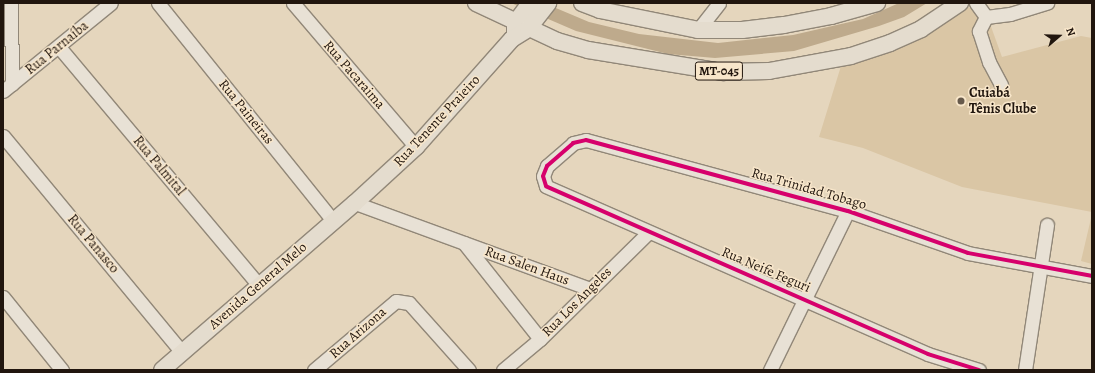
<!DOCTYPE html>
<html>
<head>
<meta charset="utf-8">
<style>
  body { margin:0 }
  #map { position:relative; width:1095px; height:373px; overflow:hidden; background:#e5d6bd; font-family:Alegreya,serif }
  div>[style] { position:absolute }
  .green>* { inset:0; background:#dac6a5 }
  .water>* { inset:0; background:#beaa8c }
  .roads { filter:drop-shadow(1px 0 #918778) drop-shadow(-1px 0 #918778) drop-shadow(0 1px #918778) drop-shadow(0 -1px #918778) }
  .minor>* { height:13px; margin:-6.5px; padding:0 6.5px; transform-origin:6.5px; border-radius:6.5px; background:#e8e1d5 }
  .major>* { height:16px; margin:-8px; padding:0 8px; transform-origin:8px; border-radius:8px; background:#e4dcce }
  .cycleway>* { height:4px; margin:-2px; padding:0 2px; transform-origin:2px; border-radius:2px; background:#d6006c }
  .dots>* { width:11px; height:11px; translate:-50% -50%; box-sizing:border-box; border:2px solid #f8e6ca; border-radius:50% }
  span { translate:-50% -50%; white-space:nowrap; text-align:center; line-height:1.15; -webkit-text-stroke:3px #f8e6ca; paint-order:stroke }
  .shield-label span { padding:1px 3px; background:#f8e6ca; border:1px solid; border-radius:3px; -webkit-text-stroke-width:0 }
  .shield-label { font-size:13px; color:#21160e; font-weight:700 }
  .street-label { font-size:14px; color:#21160e }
  .poi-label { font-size:14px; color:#21160e; font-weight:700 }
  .left { translate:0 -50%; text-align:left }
  .frame { position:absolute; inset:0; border:4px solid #21160e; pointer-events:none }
  .north { position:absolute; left:1039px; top:16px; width:40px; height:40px; -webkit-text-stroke:3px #f8e6ca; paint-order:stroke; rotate:70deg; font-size:11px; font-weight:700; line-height:16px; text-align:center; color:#21160e }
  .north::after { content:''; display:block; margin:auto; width:14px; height:18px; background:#21160e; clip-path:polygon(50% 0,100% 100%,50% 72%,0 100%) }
</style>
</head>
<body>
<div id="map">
  <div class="green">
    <i style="clip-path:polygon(964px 4px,989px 21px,1002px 57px,1081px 36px,1092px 38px,1092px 212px,962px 187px,863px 148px,819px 137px,841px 66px,894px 46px,955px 17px)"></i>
    <i style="clip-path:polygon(1092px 214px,1092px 264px,1081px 261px)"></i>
  </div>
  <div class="water">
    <i style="clip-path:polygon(511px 3px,544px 3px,589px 22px,639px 34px,718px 43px,793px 35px,863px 19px,899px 3px,927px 3px,904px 17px,879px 26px,794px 51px,715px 58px,668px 54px,576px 31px)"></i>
  </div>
  <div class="roads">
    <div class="minor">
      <i style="left:11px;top:3px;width:81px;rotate:89.3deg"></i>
      <i style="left:158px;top:3px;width:280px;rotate:51.2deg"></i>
      <i style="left:293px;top:3px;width:189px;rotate:49.5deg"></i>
      <i style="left:976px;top:3px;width:17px;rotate:54deg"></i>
      <i style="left:986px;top:17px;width:24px;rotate:-7deg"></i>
      <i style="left:1010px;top:14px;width:39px;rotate:-17deg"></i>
      <i style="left:986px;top:17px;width:16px;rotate:117deg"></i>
      <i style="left:979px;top:31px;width:33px;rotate:72deg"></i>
      <i style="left:989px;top:62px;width:26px;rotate:62deg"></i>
      <i style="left:698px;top:30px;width:34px;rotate:-52deg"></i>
      <i style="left:59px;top:47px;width:311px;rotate:50deg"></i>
      <i style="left:3px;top:91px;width:139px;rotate:-39.2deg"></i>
      <i style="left:3px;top:136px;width:281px;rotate:50.4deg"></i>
      <i style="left:355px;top:203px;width:250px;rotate:20.1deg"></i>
      <i style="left:464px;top:243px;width:122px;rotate:51.6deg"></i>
      <i style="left:3px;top:297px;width:94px;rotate:51.1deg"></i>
      <i style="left:314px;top:370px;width:107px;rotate:-40.1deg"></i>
      <i style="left:396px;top:301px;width:13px;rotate:9deg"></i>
      <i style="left:409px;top:303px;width:90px;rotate:48.2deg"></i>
      <i style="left:503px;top:370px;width:48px;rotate:-40deg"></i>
      <i style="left:540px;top:339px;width:151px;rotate:-44.5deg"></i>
      <i style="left:770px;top:370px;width:177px;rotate:-63.9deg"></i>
      <i style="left:979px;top:370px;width:53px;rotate:-162.6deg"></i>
      <i style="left:928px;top:354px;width:417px;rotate:-156.3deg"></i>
      <i style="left:546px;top:186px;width:10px;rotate:-107deg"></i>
      <i style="left:543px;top:176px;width:11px;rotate:-68deg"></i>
      <i style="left:547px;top:166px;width:35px;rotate:-41deg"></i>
      <i style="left:573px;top:143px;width:13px;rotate:-13deg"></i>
      <i style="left:586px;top:140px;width:271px;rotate:15.2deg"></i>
      <i style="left:848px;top:211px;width:127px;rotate:19.3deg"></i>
      <i style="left:968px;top:253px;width:126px;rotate:10.5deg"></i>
      <i style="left:1025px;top:370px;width:147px;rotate:-81.4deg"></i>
    </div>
    <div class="major">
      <i style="left:476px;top:3px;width:89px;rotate:25.1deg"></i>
      <i style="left:557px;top:41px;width:32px;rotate:16deg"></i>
      <i style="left:588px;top:50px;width:137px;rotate:9.3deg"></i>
      <i style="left:723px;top:72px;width:46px;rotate:-1.2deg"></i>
      <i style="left:769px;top:71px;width:83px;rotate:-10.4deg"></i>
      <i style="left:851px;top:56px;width:41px;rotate:-18.4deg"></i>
      <i style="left:890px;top:43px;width:34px;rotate:-24deg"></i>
      <i style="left:921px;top:29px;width:47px;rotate:-33.7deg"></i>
      <i style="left:582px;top:3px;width:19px;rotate:21deg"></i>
      <i style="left:600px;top:10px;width:100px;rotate:11.5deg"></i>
      <i style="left:698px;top:30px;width:44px"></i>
      <i style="left:742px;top:30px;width:42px;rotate:-6.8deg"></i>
      <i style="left:784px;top:25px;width:48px;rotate:-10.8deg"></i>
      <i style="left:831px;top:16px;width:48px;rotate:-15.8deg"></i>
      <i style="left:515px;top:33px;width:10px;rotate:-90deg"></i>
      <i style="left:515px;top:23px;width:25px;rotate:-53deg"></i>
      <i style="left:162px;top:370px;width:255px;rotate:-40.9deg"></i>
      <i style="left:355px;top:203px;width:83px;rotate:-42.6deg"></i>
      <i style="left:416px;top:147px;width:144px;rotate:-48.4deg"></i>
      <i style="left:512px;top:39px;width:19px;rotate:-32deg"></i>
      <i style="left:528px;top:29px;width:33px;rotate:-52deg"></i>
    </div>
  </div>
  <div class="cycleway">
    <i style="left:979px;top:370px;width:53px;rotate:-162.6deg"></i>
    <i style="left:928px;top:354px;width:417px;rotate:-156.3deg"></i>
    <i style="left:546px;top:186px;width:10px;rotate:-107deg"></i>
    <i style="left:543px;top:176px;width:11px;rotate:-68deg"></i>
    <i style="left:547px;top:166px;width:35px;rotate:-41deg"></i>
    <i style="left:573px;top:143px;width:13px;rotate:-13deg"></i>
    <i style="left:586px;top:140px;width:271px;rotate:15.2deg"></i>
    <i style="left:848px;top:211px;width:127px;rotate:19.3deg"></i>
    <i style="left:968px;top:253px;width:126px;rotate:10.5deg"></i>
  </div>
  <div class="dots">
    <i style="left:961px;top:101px;background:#66594b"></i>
  </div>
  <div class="shield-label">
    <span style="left:719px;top:71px">MT-045</span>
  </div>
  <div class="street-label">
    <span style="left:57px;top:48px;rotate:-39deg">Rua Parnaíba</span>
    <span style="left:354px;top:75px;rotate:49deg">Rua Pacaraima</span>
    <span style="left:246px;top:112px;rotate:51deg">Rua Paineiras</span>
    <span style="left:437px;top:121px;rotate:-47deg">Rua Tenente Praieiro</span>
    <span style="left:159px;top:166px;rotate:50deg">Rua Palmital</span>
    <span style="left:809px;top:189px;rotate:16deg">Rua Trinidad Tobago</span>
    <span style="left:93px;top:244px;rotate:50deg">Rua Panasco</span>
    <span style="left:527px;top:266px;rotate:20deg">Rua Salen Haus</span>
    <span style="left:766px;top:270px;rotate:23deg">Rua Neife Feguri</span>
    <span style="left:258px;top:286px;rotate:-41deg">Avenida General Melo</span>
    <span style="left:577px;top:302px;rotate:-45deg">Rua Los Angeles</span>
    <span style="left:358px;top:333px;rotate:-41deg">Rua Arizona</span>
  </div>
  <div class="poi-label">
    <span class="left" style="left:969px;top:101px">Cuiabá<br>Tênis Clube</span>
  </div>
  <div class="frame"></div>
  <div class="north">N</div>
</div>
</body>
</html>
